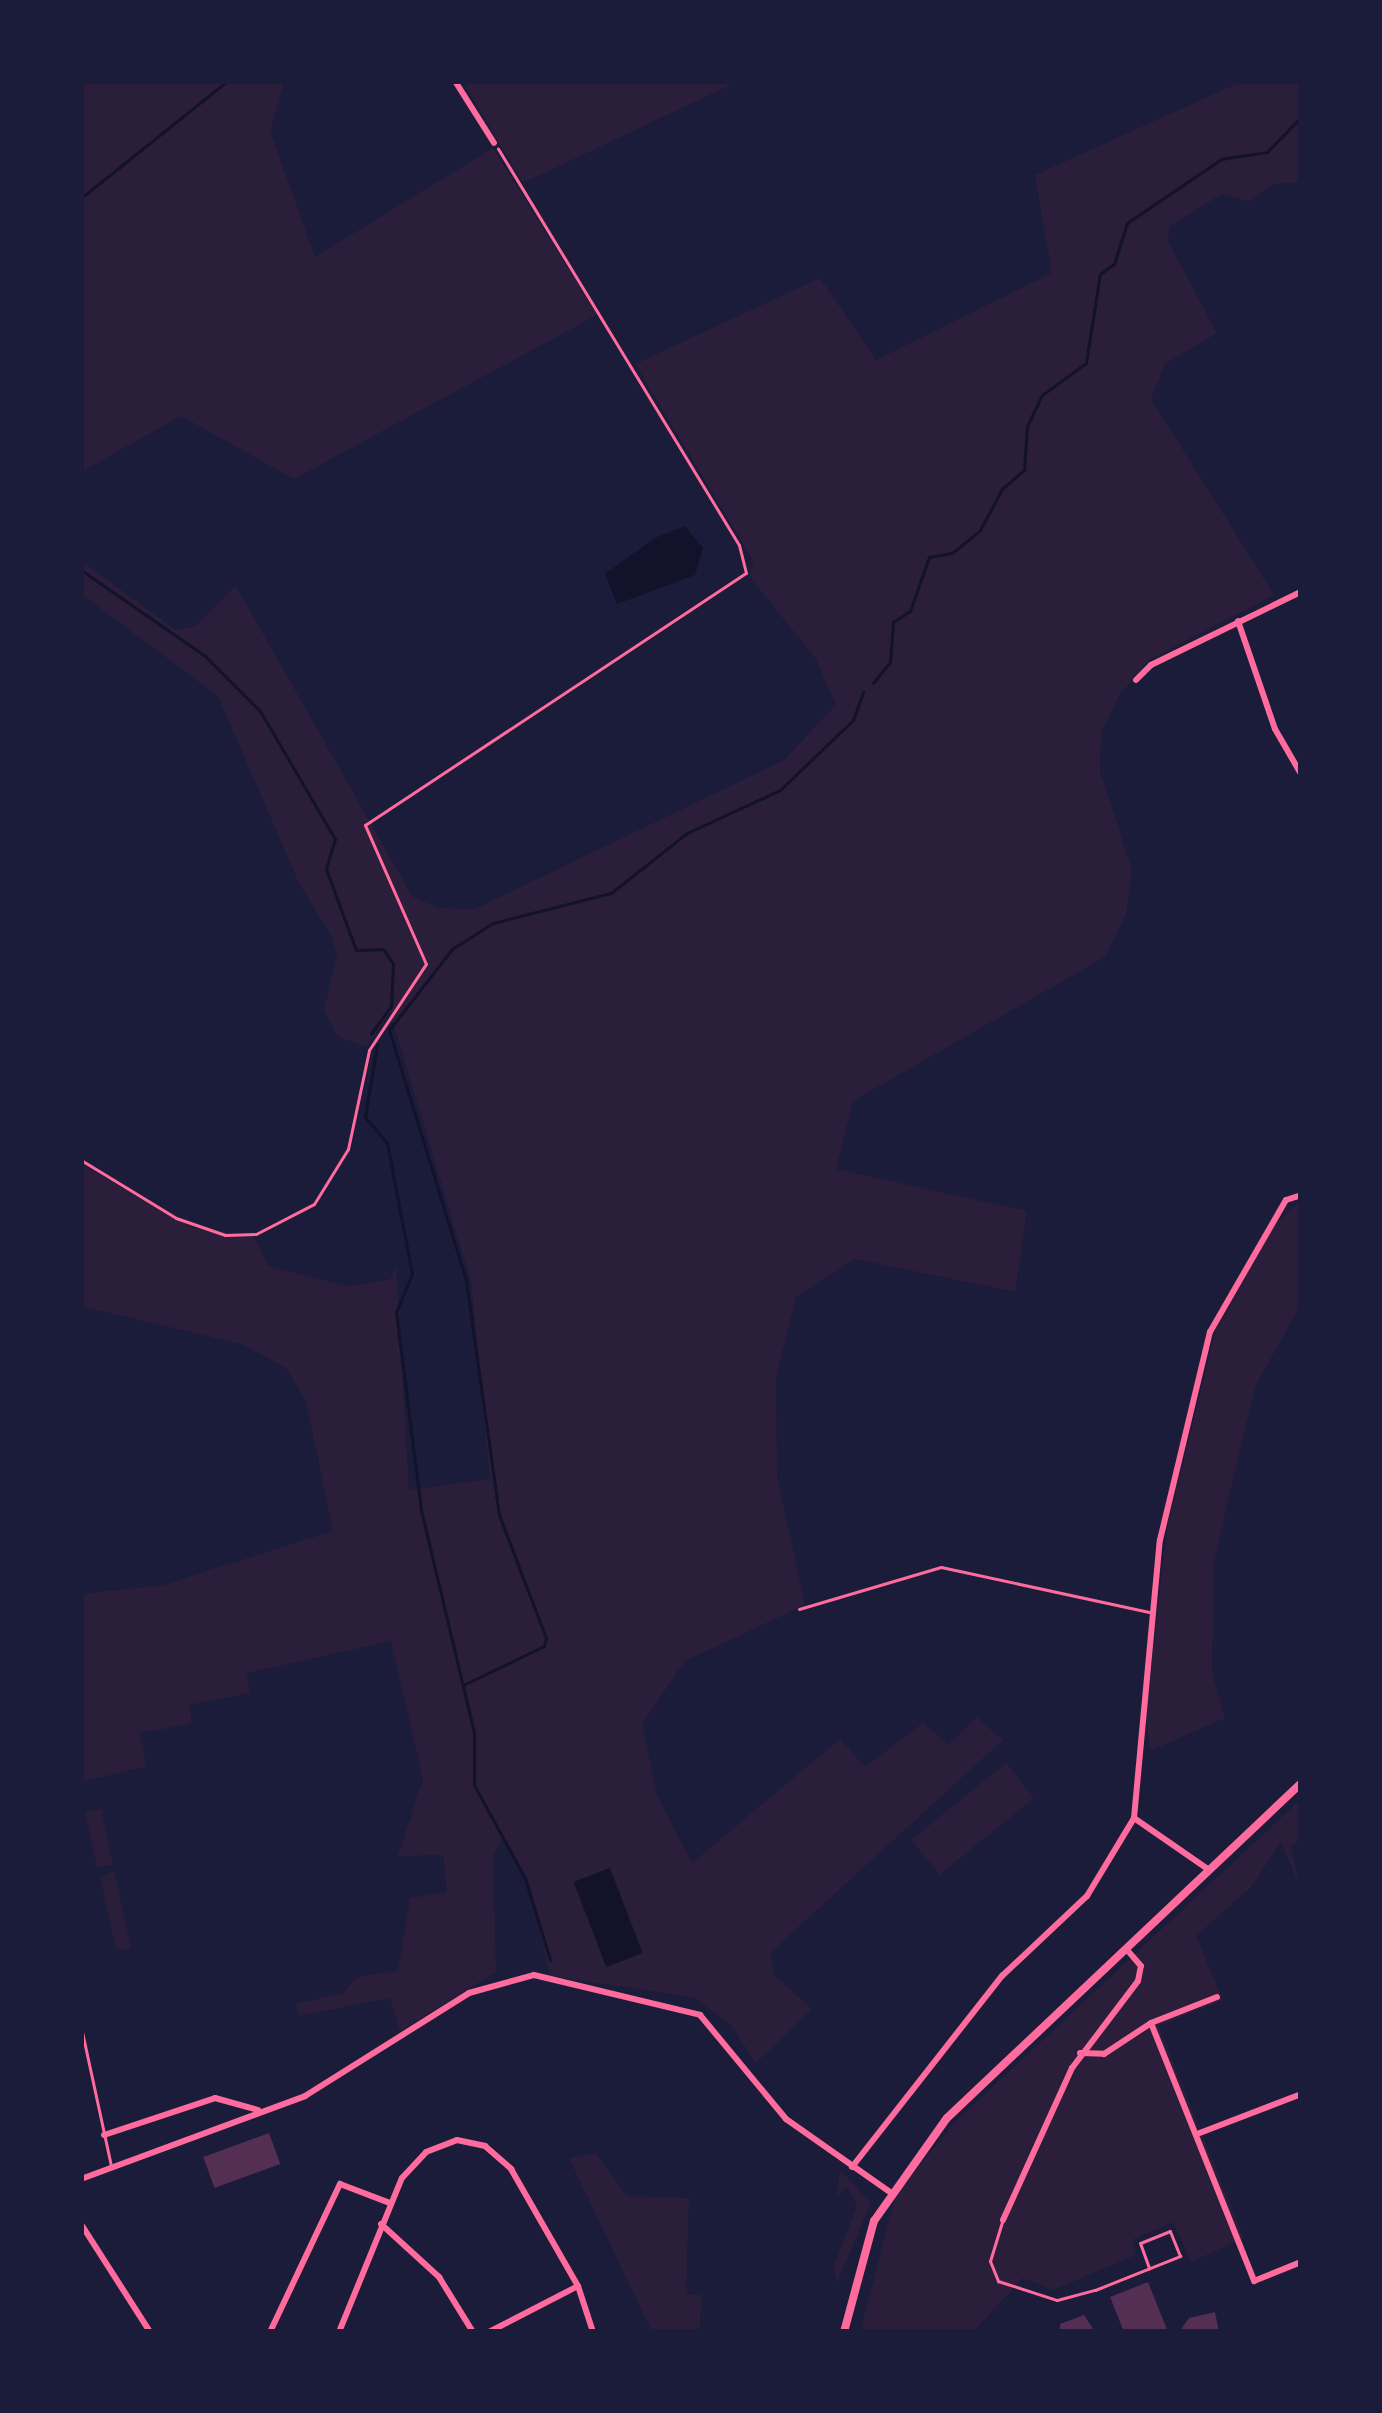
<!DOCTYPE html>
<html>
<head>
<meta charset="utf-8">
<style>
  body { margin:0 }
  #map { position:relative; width:1382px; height:2413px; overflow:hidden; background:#1b1b3a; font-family:"Zilla Slab",serif }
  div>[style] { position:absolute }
  .green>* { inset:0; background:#2a1e3b; transform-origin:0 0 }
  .water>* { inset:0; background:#12122b; transform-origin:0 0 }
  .stream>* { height:3px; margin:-1.5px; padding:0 1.5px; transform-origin:1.5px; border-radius:1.5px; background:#12122b }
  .building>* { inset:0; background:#542f53; transform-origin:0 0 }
  .path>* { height:3px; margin:-1.5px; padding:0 1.5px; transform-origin:1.5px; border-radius:1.5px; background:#ff6b9d }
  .service>* { height:3px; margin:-1.5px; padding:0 1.5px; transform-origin:1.5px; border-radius:1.5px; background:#ff6b9d }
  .minor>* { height:6px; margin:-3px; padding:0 3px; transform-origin:3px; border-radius:3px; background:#ff6b9d }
  .tertiary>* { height:8px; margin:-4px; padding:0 4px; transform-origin:4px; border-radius:4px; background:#ff6b9d }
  span { translate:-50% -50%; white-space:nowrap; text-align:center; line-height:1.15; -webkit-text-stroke:10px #1b1b3a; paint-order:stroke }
  .frame { position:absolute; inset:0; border:84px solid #1b1b3a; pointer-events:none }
</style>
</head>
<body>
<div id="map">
  <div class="green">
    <i style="clip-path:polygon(81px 81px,284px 81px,270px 131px,315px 257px,493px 148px,597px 315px,294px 479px,181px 416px,81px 472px)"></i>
    <i style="clip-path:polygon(480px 81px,739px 81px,523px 183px,465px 86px)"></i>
    <i style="clip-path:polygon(1243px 81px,1301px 81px,1301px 182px,1273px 184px,1249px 202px,1222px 194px,1170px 226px,1168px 241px,1217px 333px,1165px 364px,1151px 399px,1274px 595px,1149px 660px,1119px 696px,1101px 733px,1100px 771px,1132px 870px,1126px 914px,1105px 957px,853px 1101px,836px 1169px,1027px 1211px,1015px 1292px,855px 1259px,796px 1297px,776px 1377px,777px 1475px,805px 1605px,685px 1661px,642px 1724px,657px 1795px,692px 1863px,840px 1739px,865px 1767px,923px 1723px,949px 1745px,977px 1717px,1003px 1740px,771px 1952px,774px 1975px,812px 2009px,756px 2063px,731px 2025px,693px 1997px,550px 1976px,530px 1887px,503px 1838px,493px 1855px,496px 1972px,400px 2031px,390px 1998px,299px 2016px,296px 2004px,343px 1993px,357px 1977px,398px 1971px,410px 1898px,447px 1892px,443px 1855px,398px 1856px,423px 1779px,391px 1641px,247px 1673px,250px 1693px,189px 1705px,192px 1724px,139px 1733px,147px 1766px,81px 1782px,81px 1594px,163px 1585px,333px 1531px,306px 1401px,286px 1368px,242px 1344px,84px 1307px,81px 1164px,195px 1229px,254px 1236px,268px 1266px,347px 1286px,390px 1280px,396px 1266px,409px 1490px,490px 1479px,471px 1281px,390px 1013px,366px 1047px,337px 1036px,324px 1010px,337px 956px,331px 935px,299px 883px,218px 696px,81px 594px,81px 561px,176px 630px,195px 626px,236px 586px,412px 896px,438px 908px,475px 909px,784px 760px,836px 705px,816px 659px,749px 576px,754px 562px,635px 364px,820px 278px,876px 360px,1052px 273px,1035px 175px)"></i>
    <i style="clip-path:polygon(1301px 1200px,1301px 1304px,1255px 1387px,1214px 1560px,1212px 1672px,1225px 1718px,1150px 1751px,1146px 1714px,1167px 1529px,1215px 1332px,1275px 1224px)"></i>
    <i style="left:1006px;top:1763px;width:45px;height:122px;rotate:51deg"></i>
    <i style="clip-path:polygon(1301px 1799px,1301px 1840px,1290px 1845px,1301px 1889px,1281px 1842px,1252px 1886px,1196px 1936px,1223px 2000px,1159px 2026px,1244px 2238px,1191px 2262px,1173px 2222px,1132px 2240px,1136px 2255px,1053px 2290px,1023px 2278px,973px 2332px,860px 2332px,896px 2194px,954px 2123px)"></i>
    <i style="left:101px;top:1809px;width:57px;height:16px;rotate:78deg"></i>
    <i style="clip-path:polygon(114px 1871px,131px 1948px,126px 1949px,116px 1949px,100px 1877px)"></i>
    <i style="clip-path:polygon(596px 2154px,627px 2196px,689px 2198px,686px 2294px,701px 2295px,700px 2332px,652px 2332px,569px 2158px)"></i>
    <i style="clip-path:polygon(840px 2170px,871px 2203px,837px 2283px,833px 2268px,857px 2205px,847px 2187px,837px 2196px)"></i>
  </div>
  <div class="water">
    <i style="clip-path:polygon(685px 526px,703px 548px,695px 575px,617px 604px,605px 574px,655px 538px)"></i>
    <i style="left:610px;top:1868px;width:91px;height:39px;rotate:69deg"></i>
  </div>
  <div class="stream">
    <i style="left:81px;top:198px;width:187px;rotate:-38.7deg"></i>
    <i style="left:81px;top:570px;width:151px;rotate:34.7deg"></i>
    <i style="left:205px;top:656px;width:78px;rotate:45deg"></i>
    <i style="left:260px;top:711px;width:148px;rotate:59.6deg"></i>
    <i style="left:335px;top:839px;width:31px;rotate:107deg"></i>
    <i style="left:326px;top:869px;width:86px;rotate:69.7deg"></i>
    <i style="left:356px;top:950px;width:27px;rotate:-2deg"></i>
    <i style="left:383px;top:949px;width:18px;rotate:56deg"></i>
    <i style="left:393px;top:964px;width:42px;rotate:92.7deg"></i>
    <i style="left:391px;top:1006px;width:34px;rotate:126deg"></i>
    <i style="left:873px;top:683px;width:27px;rotate:-51deg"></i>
    <i style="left:890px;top:662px;width:40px;rotate:-85.7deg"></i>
    <i style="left:893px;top:622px;width:20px;rotate:-33deg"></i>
    <i style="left:910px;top:611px;width:57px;rotate:-70.6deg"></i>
    <i style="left:929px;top:557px;width:23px;rotate:-10deg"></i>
    <i style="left:952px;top:553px;width:36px;rotate:-39deg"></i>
    <i style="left:980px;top:530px;width:47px;rotate:-61.8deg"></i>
    <i style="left:1002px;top:489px;width:29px;rotate:-41deg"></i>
    <i style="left:1024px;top:470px;width:44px;rotate:-86.1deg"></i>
    <i style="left:1027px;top:426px;width:34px;rotate:-64deg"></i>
    <i style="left:1042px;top:395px;width:54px;rotate:-36deg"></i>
    <i style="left:1086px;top:363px;width:90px;rotate:-81.1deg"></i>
    <i style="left:1100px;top:274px;width:17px;rotate:-36deg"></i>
    <i style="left:1114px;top:264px;width:43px;rotate:-72.4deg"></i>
    <i style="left:1127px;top:223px;width:114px;rotate:-34.2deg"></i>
    <i style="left:1221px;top:159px;width:47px;rotate:-8.7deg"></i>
    <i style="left:1267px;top:152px;width:49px;rotate:-45.8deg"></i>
    <i style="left:377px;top:1045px;width:73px;rotate:99.5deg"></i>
    <i style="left:365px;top:1117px;width:34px;rotate:50deg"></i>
    <i style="left:387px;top:1143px;width:133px;rotate:79.2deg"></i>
    <i style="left:412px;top:1274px;width:41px;rotate:112.8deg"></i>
    <i style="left:396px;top:1312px;width:200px;rotate:82.8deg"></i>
    <i style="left:421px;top:1510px;width:228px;rotate:76.6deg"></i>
    <i style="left:474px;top:1732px;width:53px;rotate:90deg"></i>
    <i style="left:474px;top:1785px;width:106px;rotate:61.3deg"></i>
    <i style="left:525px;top:1878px;width:86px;rotate:73deg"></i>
    <i style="left:463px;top:1685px;width:90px;rotate:-25.7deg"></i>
    <i style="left:544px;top:1646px;width:8px;rotate:-76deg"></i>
    <i style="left:546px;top:1638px;width:132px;rotate:-110.9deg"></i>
    <i style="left:499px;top:1515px;width:237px;rotate:-98deg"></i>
    <i style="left:466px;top:1280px;width:262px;rotate:-107.1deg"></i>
    <i style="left:389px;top:1030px;width:103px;rotate:-52.1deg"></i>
    <i style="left:452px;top:949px;width:49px;rotate:-32.4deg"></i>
    <i style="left:493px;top:923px;width:122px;rotate:-14.3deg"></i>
    <i style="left:611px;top:893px;width:97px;rotate:-38.3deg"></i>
    <i style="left:687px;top:833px;width:102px;rotate:-24.8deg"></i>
    <i style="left:780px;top:790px;width:101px;rotate:-43.8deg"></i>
    <i style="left:853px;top:720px;width:30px;rotate:-70deg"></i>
  </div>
  <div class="building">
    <i style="left:269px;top:2133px;width:33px;height:70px;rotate:70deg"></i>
    <i style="clip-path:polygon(1148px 2282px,1168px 2332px,1124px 2332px,1110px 2297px)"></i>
    <i style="clip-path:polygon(1215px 2312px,1219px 2332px,1179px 2332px,1189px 2318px)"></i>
    <i style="clip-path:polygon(1084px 2315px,1095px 2332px,1060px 2332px,1060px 2324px)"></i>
  </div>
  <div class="path">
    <i style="left:81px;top:1160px;width:111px;rotate:31.4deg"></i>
    <i style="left:176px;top:1218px;width:52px;rotate:19.1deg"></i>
    <i style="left:225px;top:1235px;width:31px;rotate:-2deg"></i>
    <i style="left:256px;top:1234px;width:65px;rotate:-27.3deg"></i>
    <i style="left:314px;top:1204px;width:65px;rotate:-58.3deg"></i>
    <i style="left:348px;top:1149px;width:101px;rotate:-78deg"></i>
    <i style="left:369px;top:1050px;width:103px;rotate:-56.5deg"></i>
    <i style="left:426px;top:964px;width:152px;rotate:-113.7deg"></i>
    <i style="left:365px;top:825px;width:457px;rotate:-33.5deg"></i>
    <i style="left:746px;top:573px;width:29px;rotate:-104deg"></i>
    <i style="left:739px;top:545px;width:464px;rotate:-121.3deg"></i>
  </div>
  <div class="service">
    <i style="left:799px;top:1609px;width:148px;rotate:-16.5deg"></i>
    <i style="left:941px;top:1567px;width:214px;rotate:12.2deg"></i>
    <i style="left:81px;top:2027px;width:142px;rotate:77.8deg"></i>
    <i style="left:1002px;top:2222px;width:41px;rotate:107.1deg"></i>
    <i style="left:990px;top:2261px;width:22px;rotate:68deg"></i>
    <i style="left:998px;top:2281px;width:62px;rotate:17.9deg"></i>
    <i style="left:1057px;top:2300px;width:39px;rotate:-15deg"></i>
    <i style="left:1095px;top:2290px;width:92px;rotate:-21.8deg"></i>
    <i style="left:1180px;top:2256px;width:27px;rotate:-112deg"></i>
    <i style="left:1170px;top:2231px;width:32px;rotate:158deg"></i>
    <i style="left:1140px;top:2243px;width:27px;rotate:70deg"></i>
  </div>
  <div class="minor">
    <i style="left:455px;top:81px;width:73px;rotate:57.8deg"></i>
    <i style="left:1238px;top:621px;width:114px;rotate:71.1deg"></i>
    <i style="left:1275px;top:729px;width:52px;rotate:60deg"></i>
    <i style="left:1136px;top:680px;width:21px;rotate:-45deg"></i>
    <i style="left:1151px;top:665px;width:167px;rotate:-26deg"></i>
    <i style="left:1134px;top:1818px;width:91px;rotate:34.7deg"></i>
    <i style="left:1217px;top:1997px;width:71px;rotate:158.5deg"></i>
    <i style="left:1151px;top:2023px;width:278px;rotate:68.2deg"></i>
    <i style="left:1254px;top:2281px;width:51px;rotate:-22deg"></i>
    <i style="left:1080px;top:2053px;width:24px;rotate:2deg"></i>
    <i style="left:1104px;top:2054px;width:56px;rotate:-33.4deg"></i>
    <i style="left:1197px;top:2134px;width:111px;rotate:-21deg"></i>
    <i style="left:104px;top:2135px;width:117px;rotate:-18.4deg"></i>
    <i style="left:215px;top:2098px;width:45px;rotate:15.6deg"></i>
    <i style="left:852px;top:2167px;width:243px;rotate:-51.9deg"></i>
    <i style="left:1002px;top:1976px;width:117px;rotate:-43.3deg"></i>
    <i style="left:1087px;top:1896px;width:91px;rotate:-58.9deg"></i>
    <i style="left:1134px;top:1818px;width:279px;rotate:-84.7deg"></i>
    <i style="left:1160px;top:1540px;width:214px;rotate:-76.5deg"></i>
    <i style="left:1210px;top:1332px;width:152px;rotate:-60.1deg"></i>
    <i style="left:1286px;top:1200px;width:16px;rotate:-18deg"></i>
    <i style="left:81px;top:2179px;width:239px;rotate:-20.3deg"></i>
    <i style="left:305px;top:2096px;width:194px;rotate:-32.1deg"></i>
    <i style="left:469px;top:1993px;width:67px;rotate:-15.5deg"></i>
    <i style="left:534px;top:1975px;width:171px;rotate:13.5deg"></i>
    <i style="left:700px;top:2015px;width:135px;rotate:50.4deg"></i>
    <i style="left:786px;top:2119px;width:127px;rotate:35.1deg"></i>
    <i style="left:1003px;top:2220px;width:167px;rotate:-65.6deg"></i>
    <i style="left:1072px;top:2068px;width:109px;rotate:-52.8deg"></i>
    <i style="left:1138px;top:1981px;width:15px;rotate:-79deg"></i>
    <i style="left:1141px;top:1966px;width:21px;rotate:-131deg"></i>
    <i style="left:81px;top:2224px;width:128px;rotate:57.4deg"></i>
    <i style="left:381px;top:2224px;width:79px;rotate:42.4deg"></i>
    <i style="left:439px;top:2277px;width:65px;rotate:58.3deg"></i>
    <i style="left:270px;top:2332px;width:164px;rotate:-64.7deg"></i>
    <i style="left:340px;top:2184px;width:53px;rotate:20.8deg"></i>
    <i style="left:339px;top:2332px;width:166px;rotate:-67.8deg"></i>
    <i style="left:402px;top:2178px;width:35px;rotate:-47deg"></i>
    <i style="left:426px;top:2152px;width:33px;rotate:-21deg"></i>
    <i style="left:457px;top:2140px;width:29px;rotate:12deg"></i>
    <i style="left:485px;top:2146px;width:35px;rotate:41deg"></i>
    <i style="left:511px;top:2169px;width:135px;rotate:60.2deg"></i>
    <i style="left:578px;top:2286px;width:48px;rotate:71.9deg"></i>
    <i style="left:489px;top:2332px;width:100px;rotate:-27.3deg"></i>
  </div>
  <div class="tertiary">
    <i style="left:844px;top:2332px;width:115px;rotate:-74.9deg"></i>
    <i style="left:874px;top:2221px;width:126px;rotate:-54.7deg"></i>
    <i style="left:947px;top:2118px;width:487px;rotate:-43.4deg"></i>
  </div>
  <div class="frame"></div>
</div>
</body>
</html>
